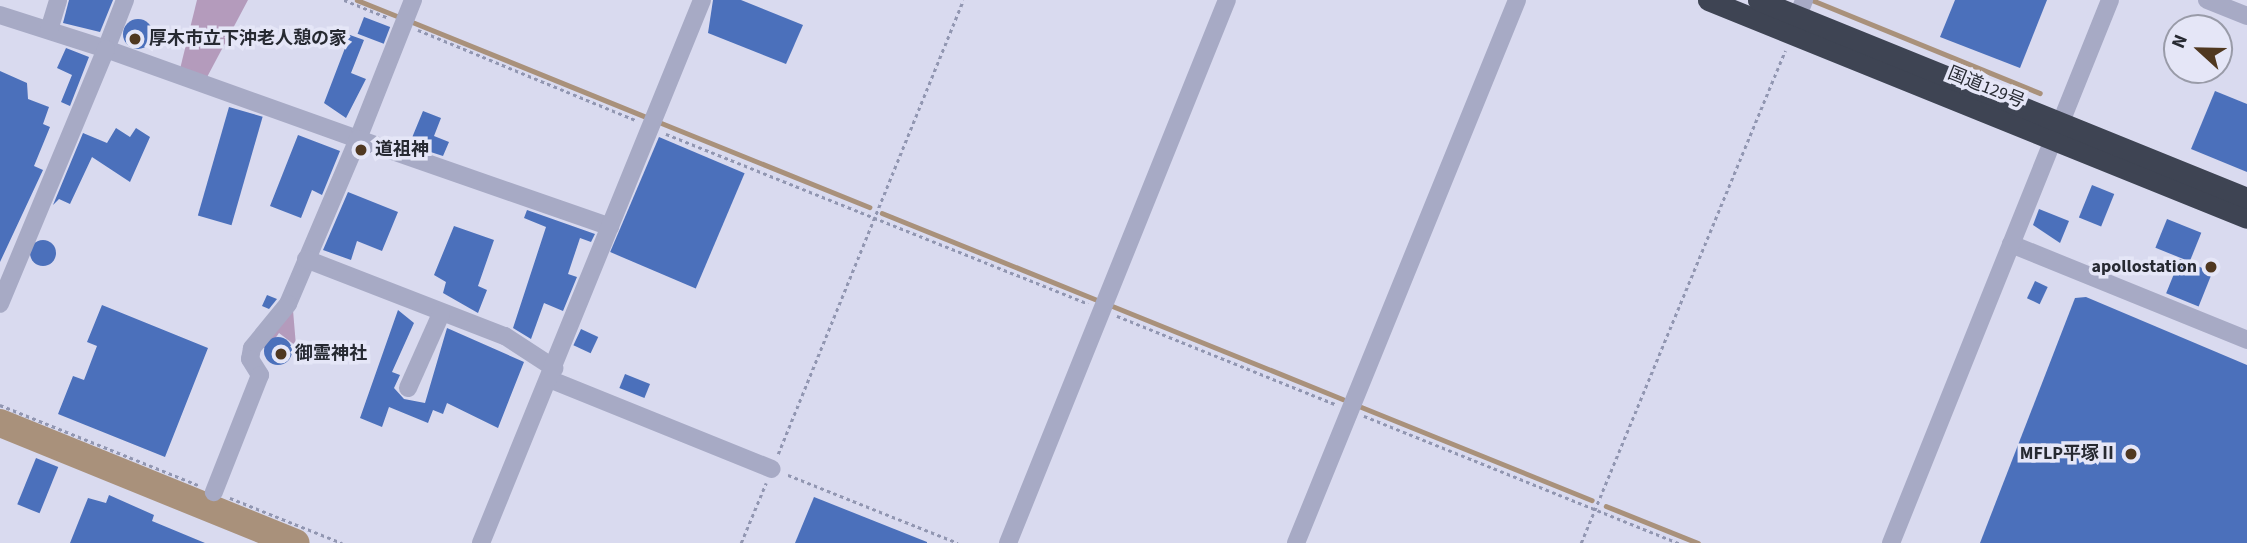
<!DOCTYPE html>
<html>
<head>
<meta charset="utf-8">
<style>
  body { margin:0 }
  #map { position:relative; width:2247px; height:543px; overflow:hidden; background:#d9daef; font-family:"Source Sans 3","Noto Sans JP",sans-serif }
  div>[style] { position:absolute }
  .green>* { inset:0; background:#b49bbc }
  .stream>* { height:4.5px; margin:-2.25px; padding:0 2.25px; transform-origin:2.25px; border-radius:2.25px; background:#a9917b }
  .river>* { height:28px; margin:-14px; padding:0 14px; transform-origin:14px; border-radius:14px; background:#a9917b }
  .building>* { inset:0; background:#4b70bb; transform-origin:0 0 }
  .round { border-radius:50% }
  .path>* { height:2.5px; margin-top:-1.25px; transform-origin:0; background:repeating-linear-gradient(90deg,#9196b1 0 3.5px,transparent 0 7px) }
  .minor>* { height:18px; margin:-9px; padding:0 9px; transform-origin:9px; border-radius:9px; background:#a7aac5 }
  .highway>* { height:21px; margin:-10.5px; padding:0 10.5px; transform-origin:10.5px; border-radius:10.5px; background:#3e4453 }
  .dots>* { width:19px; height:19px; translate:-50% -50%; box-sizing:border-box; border:4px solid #e5e6f7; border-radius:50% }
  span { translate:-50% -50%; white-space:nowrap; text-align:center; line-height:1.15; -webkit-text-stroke:7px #e5e6f7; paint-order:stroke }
  .poi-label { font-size:18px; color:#272a32; font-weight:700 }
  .left { translate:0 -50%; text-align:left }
  .right { translate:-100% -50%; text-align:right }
  .street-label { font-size:18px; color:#272a32 }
  .north { position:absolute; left:2163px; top:14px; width:70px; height:70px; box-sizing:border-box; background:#e5e6f7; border:2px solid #999ba8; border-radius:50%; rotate:292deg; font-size:19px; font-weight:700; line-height:28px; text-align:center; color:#272a32 }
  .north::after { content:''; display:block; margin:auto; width:24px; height:32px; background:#503820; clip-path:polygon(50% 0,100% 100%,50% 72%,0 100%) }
</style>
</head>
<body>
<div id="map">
  <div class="green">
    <i style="clip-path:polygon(197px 0,248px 0,206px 79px,180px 69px)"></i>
    <i style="clip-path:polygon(293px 310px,296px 346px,279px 333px,268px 349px,260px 346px)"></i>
  </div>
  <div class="stream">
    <i style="left:357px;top:0;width:48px;rotate:21.8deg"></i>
    <i style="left:1812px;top:0;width:246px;rotate:22.2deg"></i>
    <i style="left:410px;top:21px;width:253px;rotate:22.1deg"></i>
    <i style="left:659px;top:122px;width:227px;rotate:22deg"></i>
    <i style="left:882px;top:213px;width:237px;rotate:22deg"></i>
    <i style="left:1110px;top:305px;width:251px;rotate:22deg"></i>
    <i style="left:1359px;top:406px;width:251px;rotate:22deg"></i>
    <i style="left:1606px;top:506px;width:99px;rotate:21.9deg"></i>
  </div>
  <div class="river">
    <i style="left:0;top:423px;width:319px;rotate:22.1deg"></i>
  </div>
  <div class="building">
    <i style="clip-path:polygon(69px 0,113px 0,100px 32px,63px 23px)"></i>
    <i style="clip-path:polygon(713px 0,741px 0,803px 25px,786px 64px,708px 33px)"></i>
    <i style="clip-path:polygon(1955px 0,2047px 0,2020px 68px,1940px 37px)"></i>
    <i style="left:364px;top:17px;width:28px;height:18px;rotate:21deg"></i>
    <i class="round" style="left:123px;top:19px;width:30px;height:30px"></i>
    <i style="clip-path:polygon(350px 35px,364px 40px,351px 73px,366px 79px,346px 118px,324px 103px)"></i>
    <i style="clip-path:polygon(66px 48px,89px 57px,70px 106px,61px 102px,72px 75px,57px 68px)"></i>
    <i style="clip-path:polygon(0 71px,27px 83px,28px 99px,49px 107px,43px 124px,50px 127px,34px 166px,43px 170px,0 262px)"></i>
    <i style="clip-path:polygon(2215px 91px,2247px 104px,2247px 172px,2191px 149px)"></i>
    <i style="left:229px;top:107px;width:35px;height:113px;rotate:16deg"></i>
    <i style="clip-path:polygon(423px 111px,441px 118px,434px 136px,449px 142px,443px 156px,409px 145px)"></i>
    <i style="clip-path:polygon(116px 128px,130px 137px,136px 128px,150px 137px,130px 182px,92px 157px,70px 204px,59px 199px,53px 205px,83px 133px,107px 143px)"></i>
    <i style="clip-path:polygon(298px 135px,340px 151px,322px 195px,312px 190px,301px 218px,270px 206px)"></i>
    <i style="left:659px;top:137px;width:93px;height:125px;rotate:23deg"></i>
    <i style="left:2092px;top:185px;width:24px;height:35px;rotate:22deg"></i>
    <i style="clip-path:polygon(348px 192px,398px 212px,382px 251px,357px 241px,351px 260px,323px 250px)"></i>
    <i style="clip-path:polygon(2039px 209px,2069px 221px,2060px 243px,2033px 225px)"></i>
    <i style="clip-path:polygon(527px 210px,595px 234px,591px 242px,580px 238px,568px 274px,577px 277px,563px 311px,544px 303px,531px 339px,513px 328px,546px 227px,524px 218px)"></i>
    <i style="left:2167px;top:219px;width:37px;height:31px;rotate:22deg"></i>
    <i style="clip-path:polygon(454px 226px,494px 240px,478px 286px,487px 290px,478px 313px,443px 293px,446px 282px,434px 275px)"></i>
    <i class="round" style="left:30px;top:240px;width:26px;height:26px"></i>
    <i style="left:2180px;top:259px;width:35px;height:37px;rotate:22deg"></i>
    <i style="left:2035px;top:281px;width:14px;height:19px;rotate:25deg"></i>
    <i style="clip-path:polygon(267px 295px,277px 299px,269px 309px,262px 306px)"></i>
    <i style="clip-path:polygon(2086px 297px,2247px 365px,2247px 543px,1980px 543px,2075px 298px)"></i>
    <i style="clip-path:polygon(102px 305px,208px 348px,165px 457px,58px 414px,73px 376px,84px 380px,97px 346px,87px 342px)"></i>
    <i style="clip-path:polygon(398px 310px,414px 323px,392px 372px,400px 375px,394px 388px,404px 399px,425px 403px,447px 328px,524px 362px,498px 428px,447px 403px,443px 414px,433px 410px,428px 423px,389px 407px,382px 427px,360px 418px)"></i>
    <i style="left:581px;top:329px;width:19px;height:18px;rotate:25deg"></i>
    <i class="round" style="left:264px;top:337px;width:28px;height:28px"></i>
    <i style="left:625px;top:374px;width:27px;height:15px;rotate:22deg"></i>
    <i style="left:36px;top:458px;width:24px;height:50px;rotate:22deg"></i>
    <i style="clip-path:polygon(109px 495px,154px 515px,152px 521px,205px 543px,70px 543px,88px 498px,106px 503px)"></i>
    <i style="clip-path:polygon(814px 497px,927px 542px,927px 543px,795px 543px)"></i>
  </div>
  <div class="path">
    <i style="left:344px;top:0;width:48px;rotate:21.8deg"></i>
    <i style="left:418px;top:30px;width:235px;rotate:22.5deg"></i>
    <i style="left:666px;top:134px;width:455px;rotate:21.9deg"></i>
    <i style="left:1117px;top:316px;width:235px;rotate:22deg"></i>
    <i style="left:0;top:405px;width:214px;rotate:22deg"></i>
    <i style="left:1364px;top:416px;width:340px;rotate:22deg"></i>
    <i style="left:778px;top:454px;width:490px;rotate:-67.8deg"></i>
    <i style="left:788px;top:475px;width:183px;rotate:21.8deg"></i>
    <i style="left:230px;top:498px;width:121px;rotate:21.9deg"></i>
    <i style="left:741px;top:543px;width:65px;rotate:-67.4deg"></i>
    <i style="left:1581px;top:543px;width:533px;rotate:-67.48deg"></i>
  </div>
  <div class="minor">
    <i style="left:125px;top:0;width:53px;rotate:111.2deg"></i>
    <i style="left:106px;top:49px;width:268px;rotate:19.7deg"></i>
    <i style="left:358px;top:139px;width:179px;rotate:113deg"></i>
    <i style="left:288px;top:304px;width:57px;rotate:129.3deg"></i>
    <i style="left:252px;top:348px;width:11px;rotate:100deg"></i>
    <i style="left:250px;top:359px;width:19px;rotate:58deg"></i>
    <i style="left:260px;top:375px;width:126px;rotate:111.5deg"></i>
    <i style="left:413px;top:0;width:149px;rotate:111.6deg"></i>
    <i style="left:358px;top:139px;width:267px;rotate:19.2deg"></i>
    <i style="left:2207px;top:0;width:43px;rotate:21.8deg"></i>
    <i style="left:0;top:15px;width:111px;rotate:17.8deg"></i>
    <i style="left:106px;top:49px;width:276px;rotate:112.6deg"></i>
    <i style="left:1798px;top:16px;width:17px;rotate:-69deg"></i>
    <i style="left:49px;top:30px;width:31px;rotate:-73deg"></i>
    <i style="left:2061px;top:122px;width:131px;rotate:-68.1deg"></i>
    <i style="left:2011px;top:244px;width:255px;rotate:22.1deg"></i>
    <i style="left:306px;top:259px;width:213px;rotate:21.2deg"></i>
    <i style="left:505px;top:336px;width:59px;rotate:33.1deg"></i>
    <i style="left:549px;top:379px;width:240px;rotate:22deg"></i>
    <i style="left:408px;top:388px;width:81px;rotate:-66deg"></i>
    <i style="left:481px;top:543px;width:586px;rotate:-67.85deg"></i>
    <i style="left:1008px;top:543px;width:585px;rotate:-68.04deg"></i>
    <i style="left:1296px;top:543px;width:586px;rotate:-67.85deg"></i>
    <i style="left:1891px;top:543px;width:434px;rotate:-68.1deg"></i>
  </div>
  <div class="highway">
    <i style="left:1708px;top:0;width:581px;rotate:22.02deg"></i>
    <i style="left:1758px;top:0;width:528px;rotate:22.04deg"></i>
  </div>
  <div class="dots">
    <i style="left:135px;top:39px;background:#503820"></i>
    <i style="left:361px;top:150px;background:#503820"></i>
    <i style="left:2211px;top:267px;background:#503820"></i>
    <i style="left:281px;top:354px;background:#503820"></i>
    <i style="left:2131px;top:454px;background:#503820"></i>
  </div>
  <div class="poi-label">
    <span class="left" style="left:149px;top:39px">厚木市立下沖老人憩の家</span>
    <span class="left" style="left:375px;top:150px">道祖神</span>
    <span class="right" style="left:2197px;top:267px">apollostation</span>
    <span class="left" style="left:295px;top:354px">御霊神社</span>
    <span class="right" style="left:2117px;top:454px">MFLP平塚Ⅱ</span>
  </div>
  <div class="street-label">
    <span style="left:1986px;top:88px;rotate:22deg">国道129号</span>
  </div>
  <div class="north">N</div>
</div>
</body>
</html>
